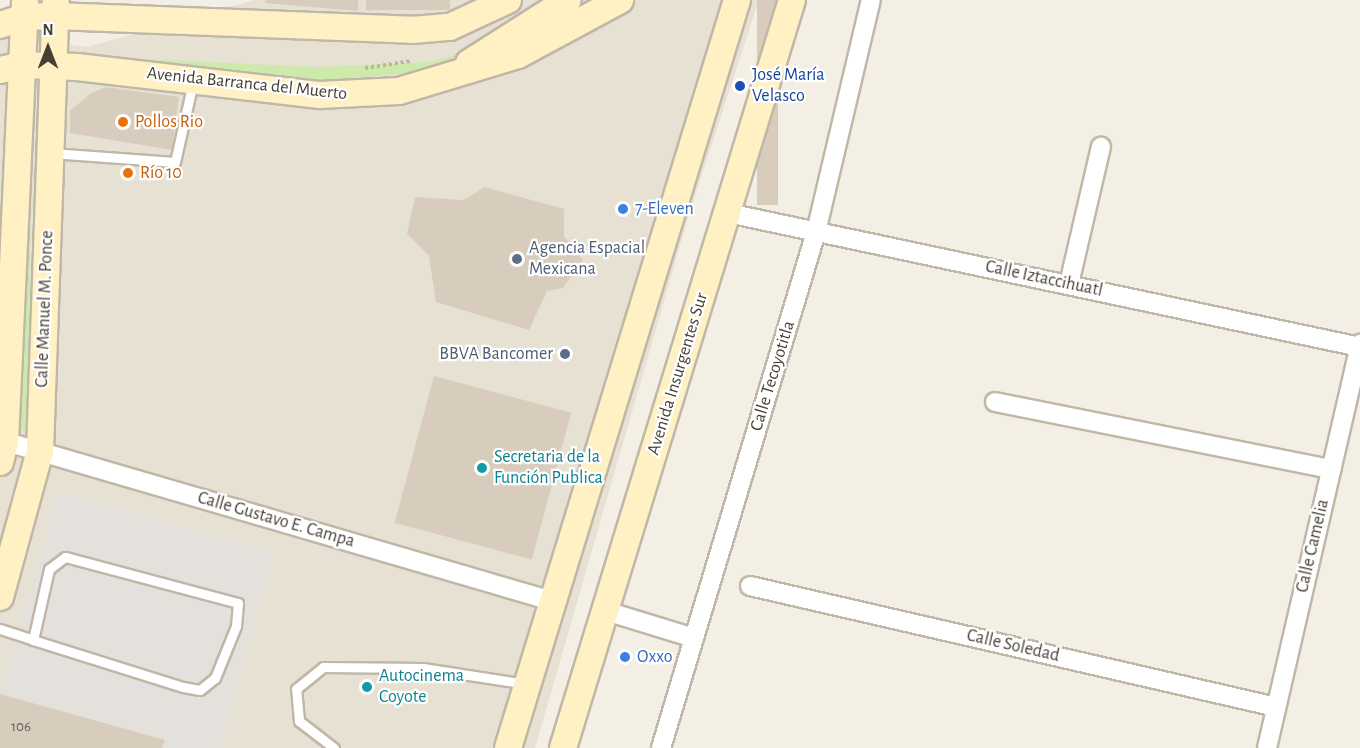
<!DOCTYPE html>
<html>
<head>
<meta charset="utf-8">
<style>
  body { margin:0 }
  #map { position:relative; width:1360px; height:748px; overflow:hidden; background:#f3efe5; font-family:"Alegreya Sans",sans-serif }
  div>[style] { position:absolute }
  .residential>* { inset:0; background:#e7e1d3 }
  .green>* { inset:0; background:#cde9ac; transform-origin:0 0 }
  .parking>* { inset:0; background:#e4e1dd }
  .building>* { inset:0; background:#d8cdbd; transform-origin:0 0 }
  .path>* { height:4px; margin-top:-2px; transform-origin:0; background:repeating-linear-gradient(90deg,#c1b398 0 3px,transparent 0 6px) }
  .roads { filter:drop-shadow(2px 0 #bfb7a7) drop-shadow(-2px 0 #bfb7a7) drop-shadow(0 2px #bfb7a7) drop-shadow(0 -2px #bfb7a7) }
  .lane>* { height:9px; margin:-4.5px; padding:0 4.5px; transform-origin:4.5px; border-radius:4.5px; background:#fff }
  .street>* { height:18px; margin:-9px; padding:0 9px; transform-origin:9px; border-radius:9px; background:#fff }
  .secondary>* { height:26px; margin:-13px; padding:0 13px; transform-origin:13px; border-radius:13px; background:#fff1c3 }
  .dots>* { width:16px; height:16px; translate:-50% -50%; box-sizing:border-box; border:3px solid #fff; border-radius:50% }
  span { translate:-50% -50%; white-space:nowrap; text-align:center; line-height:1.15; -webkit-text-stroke:4.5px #fff; paint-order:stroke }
  .number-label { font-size:15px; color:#6a6256 }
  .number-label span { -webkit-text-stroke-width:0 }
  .transit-label { font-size:18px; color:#164399 }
  .left { translate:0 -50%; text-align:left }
  .street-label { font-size:18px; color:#463f34 }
  .food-label { font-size:18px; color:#c56008 }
  .shop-label { font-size:18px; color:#366cbe }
  .service-label { font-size:18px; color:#4e5e75 }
  .right { translate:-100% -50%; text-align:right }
  .culture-label { font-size:18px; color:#0d838f }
  .north { position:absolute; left:18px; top:18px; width:60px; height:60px; -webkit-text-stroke:4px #fff; paint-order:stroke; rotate:0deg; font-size:16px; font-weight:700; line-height:24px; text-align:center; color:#463f34 }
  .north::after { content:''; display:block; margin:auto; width:21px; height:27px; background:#463f34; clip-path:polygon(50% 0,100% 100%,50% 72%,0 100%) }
</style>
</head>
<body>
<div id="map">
  <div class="residential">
    <i style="clip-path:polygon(254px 0,759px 0,690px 211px,535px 748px,0 748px,0 35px,87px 47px)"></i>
  </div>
  <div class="green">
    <i style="clip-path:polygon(493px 46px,473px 67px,319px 81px,193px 79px,71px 56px,318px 67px,429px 62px)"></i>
    <i style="left:13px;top:116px;width:17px;height:315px"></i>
  </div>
  <div class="parking">
    <i style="clip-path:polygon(58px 491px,275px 552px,220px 748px,162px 748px,164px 739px,0 694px)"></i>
  </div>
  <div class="building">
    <i style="clip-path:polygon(266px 0,358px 0,358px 11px,265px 3px)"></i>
    <i style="left:366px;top:0;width:84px;height:10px"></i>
    <i style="left:757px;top:0;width:21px;height:205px"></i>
    <i style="clip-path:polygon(106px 87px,179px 97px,172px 150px,70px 133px,70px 111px,91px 93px)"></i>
    <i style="clip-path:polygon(485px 187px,564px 209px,564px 236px,583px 260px,563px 288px,547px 291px,529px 330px,436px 302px,429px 256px,407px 234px,415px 197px,463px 200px)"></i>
    <i style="left:434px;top:376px;width:142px;height:152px;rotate:15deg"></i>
    <i style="clip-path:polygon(0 694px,165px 740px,162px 748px,0 748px)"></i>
  </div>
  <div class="path">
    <i style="left:365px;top:68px;width:47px;rotate:-8.7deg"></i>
  </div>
  <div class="roads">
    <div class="lane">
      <i style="left:51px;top:153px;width:124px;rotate:4.2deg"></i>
      <i style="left:175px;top:162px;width:82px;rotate:-77.3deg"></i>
      <i style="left:0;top:629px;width:35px;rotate:18deg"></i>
      <i style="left:33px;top:640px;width:157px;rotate:17.4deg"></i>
      <i style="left:183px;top:687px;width:17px;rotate:10deg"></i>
      <i style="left:200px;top:690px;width:19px;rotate:-39deg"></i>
      <i style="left:215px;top:678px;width:56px;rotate:-68deg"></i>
      <i style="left:236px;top:626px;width:23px;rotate:-85deg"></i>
      <i style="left:238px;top:603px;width:179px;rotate:-165.1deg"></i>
      <i style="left:65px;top:557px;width:20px;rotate:143deg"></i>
      <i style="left:49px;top:569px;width:73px;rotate:102.7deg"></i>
      <i style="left:334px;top:748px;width:44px;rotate:-142.4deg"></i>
      <i style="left:299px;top:721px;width:32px;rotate:-95deg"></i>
      <i style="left:296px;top:689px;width:35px;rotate:-39deg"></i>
      <i style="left:323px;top:667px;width:100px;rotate:0.6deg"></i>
      <i style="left:423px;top:668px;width:104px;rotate:8.8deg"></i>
    </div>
    <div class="street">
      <i style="left:728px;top:213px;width:646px;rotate:11.97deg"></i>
      <i style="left:1069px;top:284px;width:141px;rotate:-76.9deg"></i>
      <i style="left:995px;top:402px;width:343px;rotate:11.3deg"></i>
      <i style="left:0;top:440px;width:575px;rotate:16.26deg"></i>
      <i style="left:750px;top:586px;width:540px;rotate:12.95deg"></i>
      <i style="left:606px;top:611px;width:92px;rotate:17.1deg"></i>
      <i style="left:661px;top:748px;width:539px;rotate:-73.28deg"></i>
      <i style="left:816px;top:232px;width:238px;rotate:-76.7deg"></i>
      <i style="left:1267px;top:748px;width:415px;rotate:-77deg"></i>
    </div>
    <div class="secondary">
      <i style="left:0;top:25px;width:25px;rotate:-18deg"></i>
      <i style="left:24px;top:17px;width:31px;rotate:-2deg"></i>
      <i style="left:55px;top:16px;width:357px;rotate:2.2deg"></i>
      <i style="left:412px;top:30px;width:38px;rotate:-5deg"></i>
      <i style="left:450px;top:27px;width:64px;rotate:-25deg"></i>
      <i style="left:469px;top:63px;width:117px;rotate:-32.5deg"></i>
      <i style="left:0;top:70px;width:24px;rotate:-12deg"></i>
      <i style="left:23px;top:65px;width:54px;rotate:2.1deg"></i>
      <i style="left:77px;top:67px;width:245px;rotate:6.6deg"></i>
      <i style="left:320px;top:95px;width:79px;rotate:-2.9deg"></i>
      <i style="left:399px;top:91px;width:124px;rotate:-16.8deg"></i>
      <i style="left:518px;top:55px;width:116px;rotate:-28.3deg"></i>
      <i style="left:0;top:462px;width:21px;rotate:-76deg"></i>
      <i style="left:5px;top:442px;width:440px;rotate:-87.4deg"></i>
      <i style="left:0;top:597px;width:151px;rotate:-74.7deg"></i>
      <i style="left:40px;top:451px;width:451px;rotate:-88deg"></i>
      <i style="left:508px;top:748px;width:782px;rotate:-72.98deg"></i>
      <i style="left:563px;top:748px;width:782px;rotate:-72.98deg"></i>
    </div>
  </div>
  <div class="dots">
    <i style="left:740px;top:86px;background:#1a4fb4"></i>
    <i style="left:123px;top:122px;background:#e8710a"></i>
    <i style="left:128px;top:173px;background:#e8710a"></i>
    <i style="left:623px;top:209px;background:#3f7fe0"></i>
    <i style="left:517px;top:259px;background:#5c6f8a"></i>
    <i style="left:565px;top:354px;background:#5c6f8a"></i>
    <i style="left:482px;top:468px;background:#0f9aa8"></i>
    <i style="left:625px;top:657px;background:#3f7fe0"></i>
    <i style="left:367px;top:687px;background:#0f9aa8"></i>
  </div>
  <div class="number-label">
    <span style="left:21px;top:727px">106</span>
  </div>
  <div class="transit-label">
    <span class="left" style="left:752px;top:86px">José María<br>Velasco</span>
  </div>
  <div class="street-label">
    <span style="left:247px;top:84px;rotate:6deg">Avenida Barranca del Muerto</span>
    <span style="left:1044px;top:279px;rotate:12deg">Calle Iztaccihuatl</span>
    <span style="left:45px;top:309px;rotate:-88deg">Calle Manuel M. Ponce</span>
    <span style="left:678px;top:374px;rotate:-73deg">Avenida Insurgentes Sur</span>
    <span style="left:773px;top:376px;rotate:-73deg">Calle Tecoyotitla</span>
    <span style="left:276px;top:520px;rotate:16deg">Calle Gustavo E. Campa</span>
    <span style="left:1313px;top:546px;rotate:-77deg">Calle Camelia</span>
    <span style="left:1013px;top:646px;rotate:13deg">Calle Soledad</span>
  </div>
  <div class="food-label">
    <span class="left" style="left:135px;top:122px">Pollos Rio</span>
    <span class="left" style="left:140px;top:173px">Río 10</span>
  </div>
  <div class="shop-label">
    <span class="left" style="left:635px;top:209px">7-Eleven</span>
    <span class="left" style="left:637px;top:657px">Oxxo</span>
  </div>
  <div class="service-label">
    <span class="left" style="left:529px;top:259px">Agencia Espacial<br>Mexicana</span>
    <span class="right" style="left:553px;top:354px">BBVA Bancomer</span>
  </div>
  <div class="culture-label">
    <span class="left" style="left:494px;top:468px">Secretaria de la<br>Función Publica</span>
    <span class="left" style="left:379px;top:687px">Autocinema<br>Coyote</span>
  </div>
  <div class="north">N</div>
</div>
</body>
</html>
